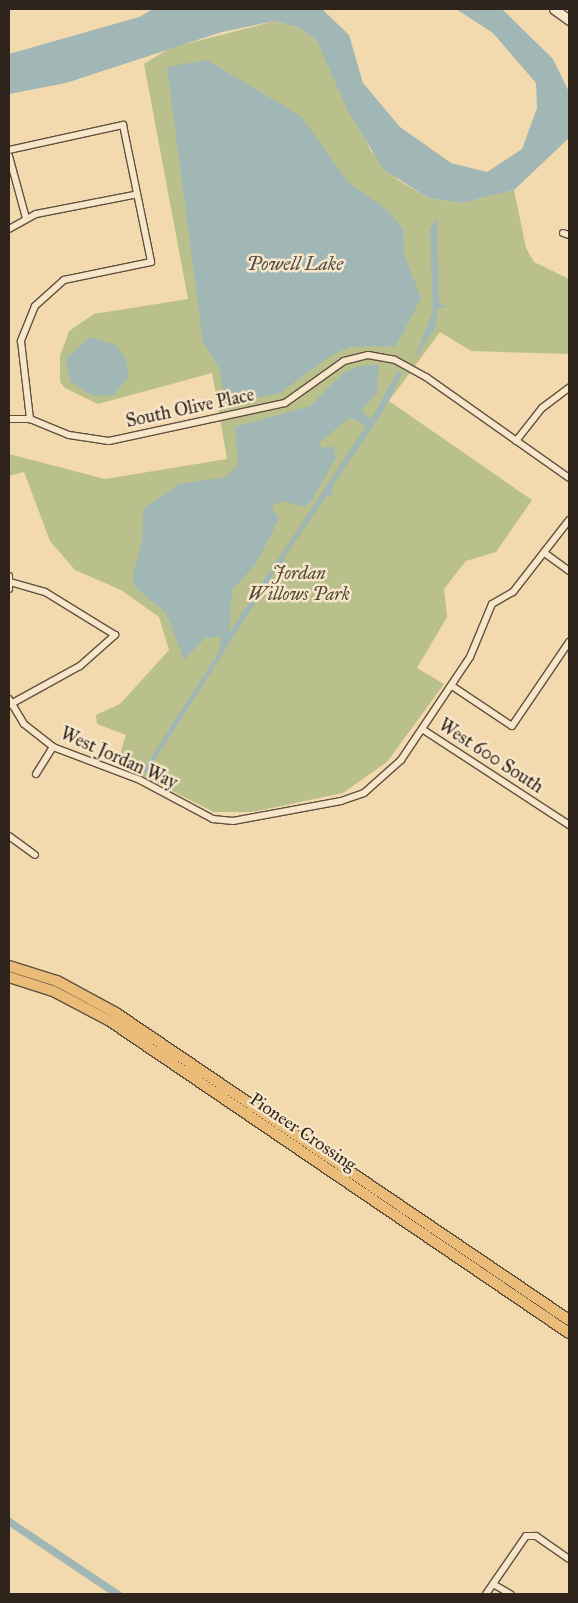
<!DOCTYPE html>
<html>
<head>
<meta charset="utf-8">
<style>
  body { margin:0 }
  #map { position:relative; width:578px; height:1603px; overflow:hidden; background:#f3d9ae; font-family:"IM FELL Great Primer",serif }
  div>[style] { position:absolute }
  .green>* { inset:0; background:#b9c08c }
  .water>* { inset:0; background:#a0b7b5 }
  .roads { filter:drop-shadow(1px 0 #5f5140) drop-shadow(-1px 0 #5f5140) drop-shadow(0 1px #5f5140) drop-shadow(0 -1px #5f5140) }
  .minor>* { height:6px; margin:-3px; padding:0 3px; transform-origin:3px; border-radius:3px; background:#f7e6ca }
  .secondary>* { height:9px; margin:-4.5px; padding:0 4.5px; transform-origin:4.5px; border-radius:4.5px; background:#f7e6ca }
  .trunk>* { height:10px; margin:-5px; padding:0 5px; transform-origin:5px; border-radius:5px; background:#eabc77 }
  span { translate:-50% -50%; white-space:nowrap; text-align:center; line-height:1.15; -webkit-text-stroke:5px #f7e6ca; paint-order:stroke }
  .street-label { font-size:18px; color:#2e241c }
  .park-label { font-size:18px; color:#514b38; font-style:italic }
  .water-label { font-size:19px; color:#50504a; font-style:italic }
  .frame { position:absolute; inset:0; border:10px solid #2e241c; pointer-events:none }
</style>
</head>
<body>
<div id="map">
  <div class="green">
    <i style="clip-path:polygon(275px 21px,300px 28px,317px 41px,371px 151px,398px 180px,428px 198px,462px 203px,514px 190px,526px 248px,534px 262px,569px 279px,569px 354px,471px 351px,440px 332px,389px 401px,532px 500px,496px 552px,466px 561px,444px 589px,447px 617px,417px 668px,444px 684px,387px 762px,343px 793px,253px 812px,214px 812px,117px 763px,126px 735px,97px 724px,96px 715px,120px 704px,169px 650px,159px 617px,121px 590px,75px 570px,50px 541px,24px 472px,9px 476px,9px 454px,105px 479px,227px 459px,212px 373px,98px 404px,65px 388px,60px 382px,60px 356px,69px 331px,94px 314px,188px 299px,144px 64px,170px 48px)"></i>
  </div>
  <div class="water">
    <i style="clip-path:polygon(153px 9px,322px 9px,349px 35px,363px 83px,400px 127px,451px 163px,487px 172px,522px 149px,537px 108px,536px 83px,493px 33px,456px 9px,502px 9px,553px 59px,569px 92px,569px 138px,514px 190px,462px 203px,428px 198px,383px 169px,347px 109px,317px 41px,300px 28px,275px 21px,222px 32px,66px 83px,9px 94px,9px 54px,139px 17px)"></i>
    <i style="clip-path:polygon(207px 60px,301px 116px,348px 182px,387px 210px,403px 228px,404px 254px,421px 298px,396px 346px,350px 347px,330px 356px,280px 393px,226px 405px,219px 368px,203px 342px,167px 67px)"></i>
    <i style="clip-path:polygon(437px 217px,439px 304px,449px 307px,438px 308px,435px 328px,414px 360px,433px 311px,430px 230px)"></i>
    <i style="clip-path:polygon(90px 337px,116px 345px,127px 362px,128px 377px,113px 396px,92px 395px,70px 382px,66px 359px)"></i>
    <i style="clip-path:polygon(evenodd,379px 365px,377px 392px,361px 411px,371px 419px,398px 371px,402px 373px,385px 408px,333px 485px,332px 497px,327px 495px,310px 520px,284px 558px,286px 565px,277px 569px,146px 774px,143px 770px,217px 655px,222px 637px,205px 638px,184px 660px,166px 613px,136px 588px,132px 577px,142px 543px,143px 509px,179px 484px,226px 477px,238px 465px,235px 427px,310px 406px,343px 373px,359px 366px,379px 365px,350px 417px,366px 426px,229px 633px,232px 590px,256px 564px,279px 519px,271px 506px,283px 501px,305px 507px,312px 500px,336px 458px,333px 446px,323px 448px,318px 444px,350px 417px)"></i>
    <i style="clip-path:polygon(9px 1517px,124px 1594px,110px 1594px,9px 1526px)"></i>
  </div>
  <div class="roads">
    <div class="minor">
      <i style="left:9px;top:150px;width:117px;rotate:-12.4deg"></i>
      <i style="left:123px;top:125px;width:140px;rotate:78.4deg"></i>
      <i style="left:151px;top:262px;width:89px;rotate:168.3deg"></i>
      <i style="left:64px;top:280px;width:39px;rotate:138deg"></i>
      <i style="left:35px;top:306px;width:38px;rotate:112deg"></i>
      <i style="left:21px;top:341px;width:79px;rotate:83.4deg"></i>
      <i style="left:9px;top:156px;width:64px;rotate:74.7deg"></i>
      <i style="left:9px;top:229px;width:31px;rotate:-29deg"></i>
      <i style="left:36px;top:214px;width:100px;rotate:-11deg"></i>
      <i style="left:563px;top:233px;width:6px;rotate:18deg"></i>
      <i style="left:9px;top:419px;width:21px"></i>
      <i style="left:30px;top:419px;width:42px;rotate:22.3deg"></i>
      <i style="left:69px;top:435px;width:40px;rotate:8.5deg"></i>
      <i style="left:109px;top:441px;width:180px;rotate:-12.2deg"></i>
      <i style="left:285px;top:403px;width:72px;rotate:-35.4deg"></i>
      <i style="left:344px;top:361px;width:25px;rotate:-14deg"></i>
      <i style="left:368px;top:355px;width:27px;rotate:10deg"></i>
      <i style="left:395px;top:360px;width:35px;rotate:29deg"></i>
      <i style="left:426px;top:377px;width:175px;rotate:35.2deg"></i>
      <i style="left:516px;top:441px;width:42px;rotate:-51.8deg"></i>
      <i style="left:542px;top:408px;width:34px;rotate:-37deg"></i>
      <i style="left:546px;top:554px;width:29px;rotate:36deg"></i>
      <i style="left:9px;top:576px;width:13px;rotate:90deg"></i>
      <i style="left:452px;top:686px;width:72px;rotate:33.7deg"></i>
      <i style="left:512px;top:726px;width:102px;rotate:-55.8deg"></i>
      <i style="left:9px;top:699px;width:29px;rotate:59deg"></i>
      <i style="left:24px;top:724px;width:37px;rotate:38deg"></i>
      <i style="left:53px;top:747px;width:93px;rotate:20.8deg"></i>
      <i style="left:140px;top:780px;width:83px;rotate:28.1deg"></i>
      <i style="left:213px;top:819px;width:20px;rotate:6deg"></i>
      <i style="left:233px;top:821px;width:110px;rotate:-10.5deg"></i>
      <i style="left:341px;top:801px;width:24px;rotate:-19deg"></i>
      <i style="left:364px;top:793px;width:50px;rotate:-41.7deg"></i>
      <i style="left:401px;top:760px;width:124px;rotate:-56.2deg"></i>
      <i style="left:470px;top:657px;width:57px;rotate:-67.5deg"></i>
      <i style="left:492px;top:604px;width:24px;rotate:-30deg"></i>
      <i style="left:513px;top:592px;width:91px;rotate:-52.1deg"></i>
      <i style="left:9px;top:705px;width:81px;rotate:-28.8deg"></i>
      <i style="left:80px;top:666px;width:47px;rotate:-41.5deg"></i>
      <i style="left:115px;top:635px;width:82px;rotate:-148.4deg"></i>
      <i style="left:45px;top:592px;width:36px;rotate:-164deg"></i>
      <i style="left:422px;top:729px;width:176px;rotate:33.1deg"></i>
      <i style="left:36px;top:774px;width:32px;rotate:-58deg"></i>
      <i style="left:9px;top:836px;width:32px;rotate:36deg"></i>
      <i style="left:493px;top:1584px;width:20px;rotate:30deg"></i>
      <i style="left:486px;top:1594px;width:70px;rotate:-55.4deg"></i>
      <i style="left:526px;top:1536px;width:10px"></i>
      <i style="left:536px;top:1536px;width:40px;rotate:34.9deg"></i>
    </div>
    <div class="secondary">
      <i style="left:554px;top:9px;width:19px;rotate:36deg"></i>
    </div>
    <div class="trunk">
      <i style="left:9px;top:966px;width:50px;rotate:17.4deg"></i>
      <i style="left:57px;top:981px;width:67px;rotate:28.5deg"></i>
      <i style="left:116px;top:1013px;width:547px;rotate:34.13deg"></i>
      <i style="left:9px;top:977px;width:46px;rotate:17.7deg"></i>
      <i style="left:53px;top:991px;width:64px;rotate:27.8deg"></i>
      <i style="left:110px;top:1021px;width:555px;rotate:34.21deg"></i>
    </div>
  </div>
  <div class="street-label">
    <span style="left:190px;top:408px;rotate:-12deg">South Olive Place</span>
    <span style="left:491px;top:756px;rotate:33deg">West 600 South</span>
    <span style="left:119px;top:758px;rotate:24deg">West Jordan Way</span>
    <span style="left:303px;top:1132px;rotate:34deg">Pioneer Crossing</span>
  </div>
  <div class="park-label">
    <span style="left:299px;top:584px">Jordan<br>Willows Park</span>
  </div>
  <div class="water-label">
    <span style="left:295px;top:264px">Powell Lake</span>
  </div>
  <div class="frame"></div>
</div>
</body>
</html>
